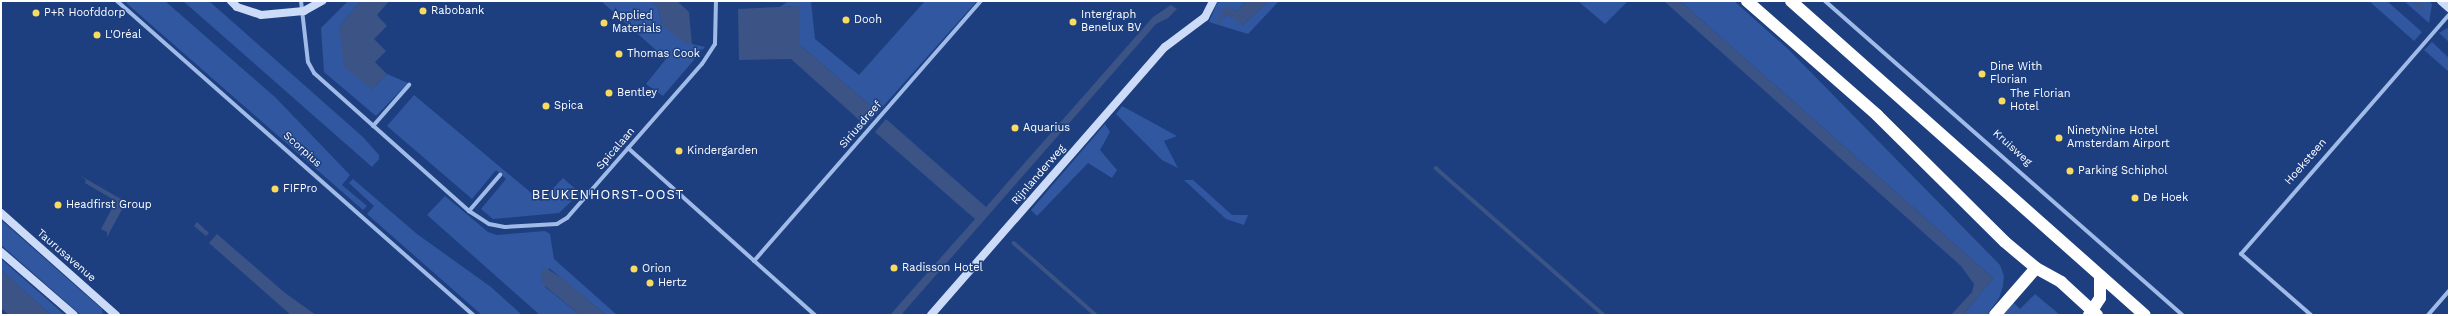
<!DOCTYPE html>
<html>
<head>
<meta charset="utf-8">
<style>
  body { margin:0 }
  #map { position:relative; width:2450px; height:316px; overflow:hidden; background:#1d3f80; font-family:"Work Sans",sans-serif }
  div>[style] { position:absolute }
  .green>* { inset:0; background:#30579f }
  .water>* { inset:0; background:#3b5485 }
  .stream>* { height:3.5px; margin:-1.75px; padding:0 1.75px; transform-origin:1.75px; border-radius:1.75px; background:#3b5485 }
  .street>* { height:4px; margin:-2px; padding:0 2px; transform-origin:2px; border-radius:2px; background:#a1bbe9 }
  .secondary>* { height:8px; margin:-4px; padding:0 4px; transform-origin:4px; border-radius:4px; background:#ccdbf7 }
  .highway>* { height:12px; margin:-6px; padding:0 6px; transform-origin:6px; border-radius:6px; background:#fff }
  .dots>* { width:11px; height:11px; translate:-50% -50%; box-sizing:border-box; border:2px solid #1d3f80; border-radius:50% }
  span { translate:-50% -50%; white-space:nowrap; text-align:center; line-height:1.15; -webkit-text-stroke:3px #1d3f80; paint-order:stroke }
  .poi-label { font-size:11px; color:#fff }
  .left { translate:0 -50%; text-align:left }
  .street-label { font-size:11px; color:#fff }
  .quarter-label { font-size:13px; color:#fff; letter-spacing:1px }
  .frame { position:absolute; inset:0; border:2px solid #fff; pointer-events:none }
</style>
</head>
<body>
<div id="map">
  <div class="green">
    <i style="clip-path:polygon(124px 1px,165px 1px,275px 97px,350px 175px,342px 185px,367px 206px,363px 210px)"></i>
    <i style="clip-path:polygon(183px 1px,209px 1px,363px 137px,379px 155px,379px 159px,372px 167px)"></i>
    <i style="clip-path:polygon(348px 1px,361px 1px,339px 27px,372px 89px,387px 74px,408px 83px,376px 116px,324px 72px,321px 28px)"></i>
    <i style="clip-path:polygon(601px 1px,651px 1px,658px 7px,662px 25px,692px 44px,705px 47px,663px 96px,646px 84px,666px 59px)"></i>
    <i style="clip-path:polygon(788px 1px,811px 1px,815px 39px,859px 75px,925px 1px,976px 2px,878px 112px,800px 45px,800px 6px,780px 7px)"></i>
    <i style="clip-path:polygon(1218px 1px,1247px 1px,1236px 11px,1231px 9px,1223px 17px,1228px 15px,1235px 17px,1243px 25px,1269px 1px,1279px 1px,1248px 34px,1209px 22px)"></i>
    <i style="clip-path:polygon(1578px 1px,1628px 1px,1605px 24px)"></i>
    <i style="clip-path:polygon(1680px 1px,1734px 1px,1788px 49px,2000px 265px,2004px 276px,2003px 286px,1999px 298px,1987px 315px,1963px 315px,1993px 278px)"></i>
    <i style="clip-path:polygon(2369px 1px,2387px 1px,2422px 32px,2414px 41px)"></i>
    <i style="clip-path:polygon(2404px 1px,2429px 1px,2432px 4px,2429px 23px)"></i>
    <i style="clip-path:polygon(2449px 27px,2449px 42px,2439px 33px)"></i>
    <i style="clip-path:polygon(2432px 42px,2449px 58px,2449px 72px,2424px 50px)"></i>
    <i style="clip-path:polygon(414px 95px,541px 201px,563px 178px,580px 193px,559px 213px,493px 219px,481px 209px,506px 179px,496px 170px,472px 199px,387px 126px)"></i>
    <i style="clip-path:polygon(1122px 106px,1177px 136px,1164px 141px,1178px 168px,1162px 160px,1116px 114px)"></i>
    <i style="clip-path:polygon(1105px 124px,1110px 132px,1100px 150px,1117px 170px,1112px 178px,1088px 163px,1037px 216px,1031px 210px)"></i>
    <i style="clip-path:polygon(353px 179px,417px 234px,491px 287px,522px 315px,482px 315px,367px 214px,374px 206px,349px 183px)"></i>
    <i style="clip-path:polygon(1184px 180px,1193px 180px,1232px 215px,1248px 215px,1244px 225px,1226px 219px)"></i>
    <i style="clip-path:polygon(445px 196px,488px 232px,497px 235px,545px 231px,550px 234px,554px 259px,617px 315px,606px 315px,549px 268px,545px 287px,580px 315px,540px 315px,427px 215px)"></i>
    <i style="clip-path:polygon(1px 220px,102px 309px,103px 315px,81px 315px,1px 245px)"></i>
    <i style="clip-path:polygon(1px 259px,65px 315px,51px 315px,1px 270px)"></i>
    <i style="clip-path:polygon(2035px 294px,2060px 315px,2002px 315px,2013px 302px,2020px 309px)"></i>
  </div>
  <div class="water">
    <i style="clip-path:polygon(361px 1px,389px 1px,377px 15px,387px 26px,374px 39px,386px 51px,375px 62px,387px 74px,372px 89px,344px 67px,339px 27px)"></i>
    <i style="clip-path:polygon(651px 1px,677px 1px,689px 12px,692px 44px,686px 44px,662px 25px,658px 7px)"></i>
    <i style="clip-path:polygon(1247px 1px,1269px 1px,1243px 25px,1228px 15px,1223px 17px,1220px 23px,1216px 23px,1225px 6px,1236px 11px)"></i>
    <i style="clip-path:polygon(1664px 1px,1680px 1px,1993px 278px,1963px 315px,1951px 315px,1972px 292px,1974px 284px,1961px 266px)"></i>
    <i style="clip-path:polygon(1171px 5px,1177px 9px,1168px 18px,1156px 24px,901px 315px,890px 315px,975px 219px,875px 132px,886px 119px,986px 207px,1153px 17px)"></i>
    <i style="clip-path:polygon(800px 6px,800px 45px,878px 112px,866px 126px,791px 59px,739px 60px,738px 9px)"></i>
    <i style="clip-path:polygon(81px 176px,126px 202px,107px 237px,107px 232px,101px 229px,116px 201px,85px 183px,86px 180px)"></i>
    <i style="clip-path:polygon(197px 222px,209px 233px,206px 236px,194px 226px)"></i>
    <i style="clip-path:polygon(217px 234px,285px 293px,316px 315px,291px 315px,209px 243px)"></i>
    <i style="clip-path:polygon(546px 268px,563px 279px,606px 315px,580px 315px,541px 283px,542px 270px)"></i>
    <i style="clip-path:polygon(1px 270px,10px 278px,51px 315px,9px 315px,1px 308px)"></i>
  </div>
  <div class="stream">
    <i style="left:2415px;top:1px;width:10px;rotate:45deg"></i>
    <i style="left:1436px;top:168px;width:223px;rotate:41.2deg"></i>
    <i style="left:1014px;top:243px;width:109px;rotate:41.3deg"></i>
  </div>
  <div class="street">
    <i style="left:117px;top:1px;width:475px;rotate:41.4deg"></i>
    <i style="left:301px;top:1px;width:61px;rotate:83.5deg"></i>
    <i style="left:308px;top:62px;width:13px;rotate:61deg"></i>
    <i style="left:314px;top:73px;width:208px;rotate:41.7deg"></i>
    <i style="left:469px;top:211px;width:24px;rotate:33deg"></i>
    <i style="left:489px;top:224px;width:16px;rotate:11deg"></i>
    <i style="left:505px;top:227px;width:52px;rotate:-3.3deg"></i>
    <i style="left:557px;top:224px;width:12px;rotate:-31deg"></i>
    <i style="left:567px;top:218px;width:205px;rotate:-48.8deg"></i>
    <i style="left:702px;top:64px;width:24px;rotate:-57deg"></i>
    <i style="left:715px;top:44px;width:43px;rotate:-88.7deg"></i>
    <i style="left:1825px;top:1px;width:475px;rotate:41.3deg"></i>
    <i style="left:373px;top:126px;width:55px;rotate:-48.7deg"></i>
    <i style="left:628px;top:148px;width:251px;rotate:41.8deg"></i>
    <i style="left:469px;top:211px;width:48px;rotate:-49.3deg"></i>
    <i style="left:754px;top:261px;width:345px;rotate:-48.9deg"></i>
    <i style="left:2311px;top:315px;width:93px;rotate:-138.9deg"></i>
    <i style="left:2241px;top:254px;width:317px;rotate:-49deg"></i>
    <i style="left:2428px;top:315px;width:32px;rotate:-49deg"></i>
  </div>
  <div class="secondary">
    <i style="left:231px;top:1px;width:8px;rotate:45deg"></i>
    <i style="left:237px;top:7px;width:25px;rotate:18deg"></i>
    <i style="left:261px;top:15px;width:43px;rotate:-5.3deg"></i>
    <i style="left:304px;top:11px;width:21px;rotate:-29deg"></i>
    <i style="left:2441px;top:1px;width:11px;rotate:41deg"></i>
    <i style="left:1px;top:213px;width:154px;rotate:41.6deg"></i>
    <i style="left:1px;top:252px;width:96px;rotate:40.8deg"></i>
    <i style="left:931px;top:315px;width:356px;rotate:-48.9deg"></i>
    <i style="left:1165px;top:47px;width:50px;rotate:-36.9deg"></i>
    <i style="left:1205px;top:17px;width:18px;rotate:-63deg"></i>
  </div>
  <div class="highway">
    <i style="left:1747px;top:1px;width:173px;rotate:41.2deg"></i>
    <i style="left:1877px;top:115px;width:180px;rotate:44.8deg"></i>
    <i style="left:2005px;top:242px;width:40px;rotate:40deg"></i>
    <i style="left:2036px;top:268px;width:29px;rotate:29deg"></i>
    <i style="left:2061px;top:282px;width:49px;rotate:42.5deg"></i>
    <i style="left:1791px;top:1px;width:473px;rotate:41.6deg"></i>
    <i style="left:1995px;top:315px;width:62px;rotate:-48.9deg"></i>
    <i style="left:2089px;top:315px;width:20px;rotate:-57deg"></i>
    <i style="left:2100px;top:298px;width:22px;rotate:-90deg"></i>
  </div>
  <div class="dots">
    <i style="left:423px;top:11px;background:#f9db5f"></i>
    <i style="left:36px;top:13px;background:#f9db5f"></i>
    <i style="left:846px;top:20px;background:#f9db5f"></i>
    <i style="left:1073px;top:22px;background:#f9db5f"></i>
    <i style="left:604px;top:23px;background:#f9db5f"></i>
    <i style="left:97px;top:35px;background:#f9db5f"></i>
    <i style="left:619px;top:54px;background:#f9db5f"></i>
    <i style="left:1982px;top:74px;background:#f9db5f"></i>
    <i style="left:609px;top:93px;background:#f9db5f"></i>
    <i style="left:2002px;top:101px;background:#f9db5f"></i>
    <i style="left:546px;top:106px;background:#f9db5f"></i>
    <i style="left:1015px;top:128px;background:#f9db5f"></i>
    <i style="left:2059px;top:138px;background:#f9db5f"></i>
    <i style="left:679px;top:151px;background:#f9db5f"></i>
    <i style="left:2070px;top:171px;background:#f9db5f"></i>
    <i style="left:275px;top:189px;background:#f9db5f"></i>
    <i style="left:2135px;top:198px;background:#f9db5f"></i>
    <i style="left:58px;top:205px;background:#f9db5f"></i>
    <i style="left:894px;top:268px;background:#f9db5f"></i>
    <i style="left:634px;top:269px;background:#f9db5f"></i>
    <i style="left:650px;top:283px;background:#f9db5f"></i>
  </div>
  <div class="poi-label">
    <span class="left" style="left:431px;top:11px">Rabobank</span>
    <span class="left" style="left:44px;top:13px">P+R Hoofddorp</span>
    <span class="left" style="left:1081px;top:22px">Intergraph<br>Benelux BV</span>
    <span class="left" style="left:612px;top:23px">Applied<br>Materials</span>
    <span class="left" style="left:854px;top:20px">Dooh</span>
    <span class="left" style="left:105px;top:35px">L'Oréal</span>
    <span class="left" style="left:627px;top:54px">Thomas Cook</span>
    <span class="left" style="left:1990px;top:74px">Dine With<br>Florian</span>
    <span class="left" style="left:617px;top:93px">Bentley</span>
    <span class="left" style="left:2010px;top:101px">The Florian<br>Hotel</span>
    <span class="left" style="left:554px;top:106px">Spica</span>
    <span class="left" style="left:1023px;top:128px">Aquarius</span>
    <span class="left" style="left:2067px;top:138px">NinetyNine Hotel<br>Amsterdam Airport</span>
    <span class="left" style="left:687px;top:151px">Kindergarden</span>
    <span class="left" style="left:2078px;top:171px">Parking Schiphol</span>
    <span class="left" style="left:283px;top:189px">FIFPro</span>
    <span class="left" style="left:2143px;top:198px">De Hoek</span>
    <span class="left" style="left:66px;top:205px">Headfirst Group</span>
    <span class="left" style="left:902px;top:268px">Radisson Hotel</span>
    <span class="left" style="left:642px;top:269px">Orion</span>
    <span class="left" style="left:658px;top:283px">Hertz</span>
  </div>
  <div class="street-label">
    <span style="left:861px;top:125px;rotate:-49deg">Siriusdreef</span>
    <span style="left:2012px;top:148px;rotate:42deg">Kruisweg</span>
    <span style="left:616px;top:149px;rotate:-49deg">Spicalaan</span>
    <span style="left:302px;top:150px;rotate:42deg">Scorpius</span>
    <span style="left:2306px;top:162px;rotate:-49deg">Hoeksteen</span>
    <span style="left:1039px;top:175px;rotate:-49deg">Rijnlanderweg</span>
    <span style="left:66px;top:256px;rotate:41deg">Taurusavenue</span>
  </div>
  <div class="quarter-label">
    <span style="left:608px;top:195px">BEUKENHORST-OOST</span>
  </div>
  <div class="frame"></div>
</div>
</body>
</html>
